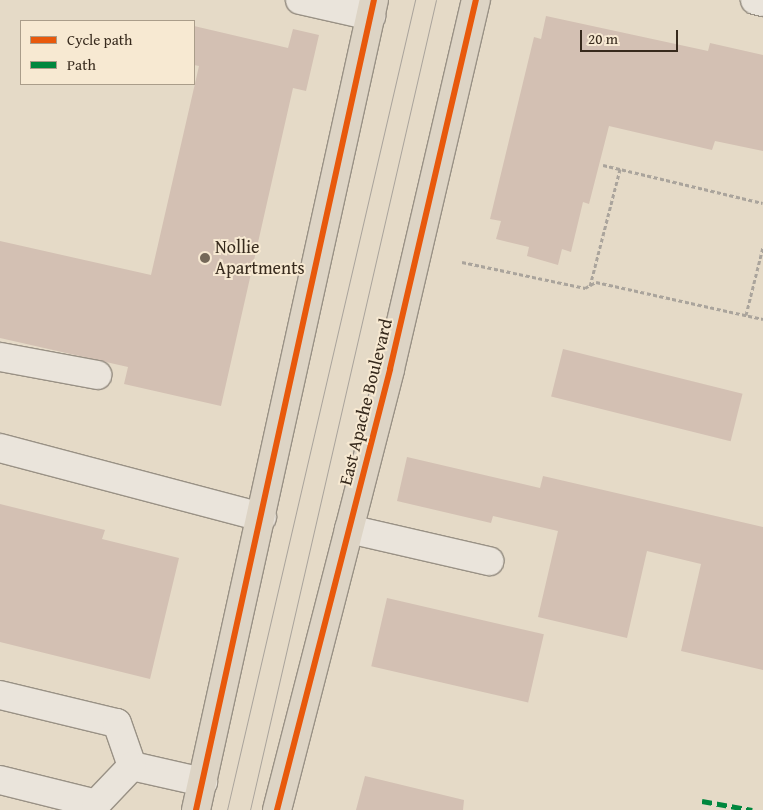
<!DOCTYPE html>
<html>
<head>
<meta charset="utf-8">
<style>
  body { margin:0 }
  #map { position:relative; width:763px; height:810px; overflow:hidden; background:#e5dac7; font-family:"Gentium Book Plus",serif }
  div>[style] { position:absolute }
  .building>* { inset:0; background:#d3c0b3; transform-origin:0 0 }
  .path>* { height:3px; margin-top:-1.5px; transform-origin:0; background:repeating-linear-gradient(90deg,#aaa49c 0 4px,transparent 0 6.5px) }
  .roads { filter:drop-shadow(1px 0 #999185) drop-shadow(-1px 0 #999185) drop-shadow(0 1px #999185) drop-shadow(0 -1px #999185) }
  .minor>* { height:28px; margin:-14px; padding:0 14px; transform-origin:14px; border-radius:14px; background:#eae4db }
  .major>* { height:28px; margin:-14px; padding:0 14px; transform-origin:14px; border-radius:14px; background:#ddd4c5 }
  .tram>* { height:1px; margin:-0.5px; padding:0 0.5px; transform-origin:0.5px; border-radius:0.5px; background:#aaa49c }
  .quiet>* { height:5px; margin-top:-2.5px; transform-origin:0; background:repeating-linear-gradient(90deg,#00873e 0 10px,transparent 0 15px) }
  .cycleway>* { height:6px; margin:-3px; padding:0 3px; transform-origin:3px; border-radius:3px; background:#e8590c }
  .dots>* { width:14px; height:14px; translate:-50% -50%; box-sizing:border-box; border:2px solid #f7e9d2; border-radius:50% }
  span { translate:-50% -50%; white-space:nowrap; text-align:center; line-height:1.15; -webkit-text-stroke:4px #f7e9d2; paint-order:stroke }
  .poi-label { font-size:18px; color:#372a1d }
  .left { translate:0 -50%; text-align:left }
  .street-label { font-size:18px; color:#372a1d }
  .legend { position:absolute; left:20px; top:20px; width:175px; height:65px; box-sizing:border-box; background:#f7e9d2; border:1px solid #aa9d8a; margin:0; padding:6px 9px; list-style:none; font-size:15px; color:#372a1d }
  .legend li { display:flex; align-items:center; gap:10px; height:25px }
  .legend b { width:25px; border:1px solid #aa9d8a }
  .scale { position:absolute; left:580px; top:30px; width:98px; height:22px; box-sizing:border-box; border:2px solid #372a1d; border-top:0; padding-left:6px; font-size:15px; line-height:18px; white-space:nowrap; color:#372a1d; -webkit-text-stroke:4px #f7e9d2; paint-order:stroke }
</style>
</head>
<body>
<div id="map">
  <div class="building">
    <i style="clip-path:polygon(546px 16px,708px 51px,710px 43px,763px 55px,763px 151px,715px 141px,712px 150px,609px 126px,589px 204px,583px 202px,571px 252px,562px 249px,558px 265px,527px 256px,529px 247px,496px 239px,501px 221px,490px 219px,534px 37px,541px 39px)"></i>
    <i style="clip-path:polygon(194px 26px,288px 48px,293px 29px,319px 35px,306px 91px,293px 88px,221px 406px,124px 384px,128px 367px,0 338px,0 241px,151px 275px,199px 66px,194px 65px)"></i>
    <i style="left:563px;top:349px;width:185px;height:49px;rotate:14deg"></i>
    <i style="clip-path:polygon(407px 457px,540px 488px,543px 476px,763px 527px,763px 670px,681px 651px,701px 564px,647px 551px,627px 638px,538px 617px,558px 531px,493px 516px,491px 523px,397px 501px)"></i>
    <i style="clip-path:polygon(0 504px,105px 530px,102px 539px,179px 558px,150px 679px,0 642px)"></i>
    <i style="left:387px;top:598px;width:161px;height:70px;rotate:13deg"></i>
    <i style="clip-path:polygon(365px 776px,464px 800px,463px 810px,356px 810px)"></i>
  </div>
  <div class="path">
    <i style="left:603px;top:165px;width:164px;rotate:13.4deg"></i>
    <i style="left:462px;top:262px;width:126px;rotate:11.9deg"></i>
    <i style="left:585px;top:288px;width:13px;rotate:-29deg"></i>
    <i style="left:596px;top:282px;width:171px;rotate:12.5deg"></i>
    <i style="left:590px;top:286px;width:121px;rotate:-75.6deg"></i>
    <i style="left:746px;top:315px;width:70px;rotate:-76deg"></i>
  </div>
  <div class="roads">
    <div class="minor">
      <i style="left:300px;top:0;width:73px;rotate:12.7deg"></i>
      <i style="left:755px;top:0;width:8px;rotate:14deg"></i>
      <i style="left:0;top:357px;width:99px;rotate:10.5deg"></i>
      <i style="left:0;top:448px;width:271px;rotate:14.8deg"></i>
      <i style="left:349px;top:529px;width:144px;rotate:12.9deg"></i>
      <i style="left:0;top:695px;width:120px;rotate:13.5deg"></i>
      <i style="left:117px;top:723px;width:46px;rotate:70.8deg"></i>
      <i style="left:132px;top:766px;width:73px;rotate:12.7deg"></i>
      <i style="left:0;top:780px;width:99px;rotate:14deg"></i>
      <i style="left:96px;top:804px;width:52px;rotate:-46.5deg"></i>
    </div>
    <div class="major">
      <i style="left:196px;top:810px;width:829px;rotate:-77.61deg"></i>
      <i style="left:277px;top:810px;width:455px;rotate:-75.6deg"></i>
      <i style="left:390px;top:369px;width:379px;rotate:-76.9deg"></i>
    </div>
  </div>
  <div class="tram">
    <i style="left:227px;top:810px;width:832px;rotate:-76.93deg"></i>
    <i style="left:250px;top:810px;width:831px;rotate:-77.07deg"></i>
  </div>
  <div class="quiet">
    <i style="left:702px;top:801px;width:51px;rotate:10.2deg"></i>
  </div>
  <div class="cycleway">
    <i style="left:196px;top:810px;width:829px;rotate:-77.61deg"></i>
    <i style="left:277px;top:810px;width:455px;rotate:-75.6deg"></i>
    <i style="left:390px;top:369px;width:379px;rotate:-76.9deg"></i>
  </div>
  <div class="dots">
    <i style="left:205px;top:258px;background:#746858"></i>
  </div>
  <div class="poi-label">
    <span class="left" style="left:215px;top:258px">Nollie<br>Apartments</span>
  </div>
  <div class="street-label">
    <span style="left:366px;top:402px;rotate:-76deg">East Apache Boulevard</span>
  </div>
  <ul class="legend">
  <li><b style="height:6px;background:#e8590c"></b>Cycle path</li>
  <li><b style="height:6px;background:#00873e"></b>Path</li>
  </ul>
  <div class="scale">20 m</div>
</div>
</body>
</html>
